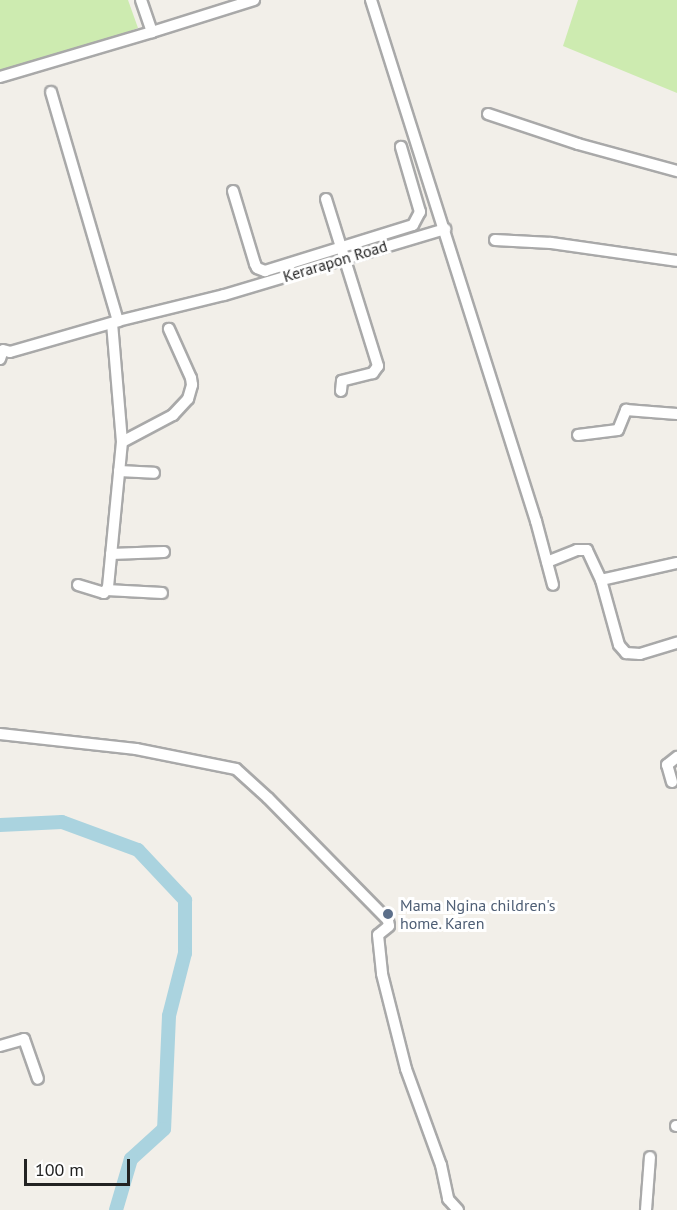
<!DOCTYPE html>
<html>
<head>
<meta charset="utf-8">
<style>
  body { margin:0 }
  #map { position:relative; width:677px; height:1210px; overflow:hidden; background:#f2efe9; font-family:"PT Sans",sans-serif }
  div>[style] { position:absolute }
  .grass>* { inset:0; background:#cdebb0 }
  .river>* { height:14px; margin:-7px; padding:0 7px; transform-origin:7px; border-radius:7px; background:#aad3df }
  .roads { filter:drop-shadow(2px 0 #a9a9a9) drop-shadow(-2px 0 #a9a9a9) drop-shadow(0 2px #a9a9a9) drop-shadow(0 -2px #a9a9a9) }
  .minor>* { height:10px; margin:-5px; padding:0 5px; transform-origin:5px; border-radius:5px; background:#fff }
  .dots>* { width:16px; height:16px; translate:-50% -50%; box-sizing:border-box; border:3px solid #fff; border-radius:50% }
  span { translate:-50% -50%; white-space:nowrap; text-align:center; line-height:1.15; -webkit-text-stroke:6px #fff; paint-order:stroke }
  .street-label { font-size:16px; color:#222 }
  .service-label { font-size:16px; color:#4e5e75 }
  .left { translate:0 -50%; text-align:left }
  .scale { position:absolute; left:24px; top:1159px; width:106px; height:27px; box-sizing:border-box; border:3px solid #222; border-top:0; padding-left:8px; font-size:18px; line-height:21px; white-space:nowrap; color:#222; -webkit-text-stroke:4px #fff; paint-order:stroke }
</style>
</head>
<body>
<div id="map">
  <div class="grass">
    <i style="clip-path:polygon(0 0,128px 0,138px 28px,0 79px)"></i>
    <i style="clip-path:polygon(578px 0,677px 0,677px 93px,563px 46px)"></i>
  </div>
  <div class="river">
    <i style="left:0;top:825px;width:62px;rotate:-2.8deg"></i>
    <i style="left:62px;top:822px;width:81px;rotate:20.2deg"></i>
    <i style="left:138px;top:850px;width:69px;rotate:46.8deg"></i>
    <i style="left:185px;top:900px;width:53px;rotate:90deg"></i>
    <i style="left:185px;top:953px;width:65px;rotate:104.3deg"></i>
    <i style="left:169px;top:1016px;width:113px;rotate:92.5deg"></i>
    <i style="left:164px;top:1129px;width:45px;rotate:137.7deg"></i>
    <i style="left:131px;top:1159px;width:53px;rotate:106.4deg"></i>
  </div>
  <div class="roads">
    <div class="minor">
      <i style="left:141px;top:0;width:34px;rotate:71deg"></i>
      <i style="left:152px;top:32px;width:107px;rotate:-17.4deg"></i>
      <i style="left:371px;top:0;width:547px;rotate:72.43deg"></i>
      <i style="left:536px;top:521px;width:66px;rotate:75.1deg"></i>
      <i style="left:0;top:77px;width:159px;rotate:-16.5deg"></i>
      <i style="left:51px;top:92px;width:239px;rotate:73.7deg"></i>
      <i style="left:488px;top:114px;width:95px;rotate:18.4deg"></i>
      <i style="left:578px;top:144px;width:103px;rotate:15.3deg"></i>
      <i style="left:233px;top:191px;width:76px;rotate:73.2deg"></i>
      <i style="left:255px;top:264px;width:4px;rotate:63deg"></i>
      <i style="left:257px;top:268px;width:9px;rotate:21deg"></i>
      <i style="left:265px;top:271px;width:155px;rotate:-17.3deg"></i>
      <i style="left:413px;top:225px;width:15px;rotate:-62deg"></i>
      <i style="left:420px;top:212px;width:68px;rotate:-106.3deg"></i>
      <i style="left:326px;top:199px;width:175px;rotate:72.7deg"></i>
      <i style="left:378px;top:366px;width:9px;rotate:126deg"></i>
      <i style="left:373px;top:373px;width:32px;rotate:166deg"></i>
      <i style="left:342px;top:381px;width:10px;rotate:96deg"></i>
      <i style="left:495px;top:240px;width:56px;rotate:3.1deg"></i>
      <i style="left:551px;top:243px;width:127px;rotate:8.1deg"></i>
      <i style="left:0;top:359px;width:9px;rotate:-72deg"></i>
      <i style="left:3px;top:350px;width:7px;rotate:16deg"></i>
      <i style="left:10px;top:352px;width:112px;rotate:-16deg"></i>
      <i style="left:118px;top:321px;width:109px;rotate:-13.8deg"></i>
      <i style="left:224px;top:295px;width:231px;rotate:-16.6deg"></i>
      <i style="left:578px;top:435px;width:40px;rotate:-7.1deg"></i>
      <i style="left:618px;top:430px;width:22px;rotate:-68deg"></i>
      <i style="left:626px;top:410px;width:51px;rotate:4.5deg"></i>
      <i style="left:122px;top:442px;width:58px;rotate:-27.9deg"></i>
      <i style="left:173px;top:415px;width:22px;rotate:-47deg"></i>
      <i style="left:188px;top:399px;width:15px;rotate:-74deg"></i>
      <i style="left:192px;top:385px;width:7px;rotate:-98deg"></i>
      <i style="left:191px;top:378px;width:54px;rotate:-114.2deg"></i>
      <i style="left:119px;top:471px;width:35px;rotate:3deg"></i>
      <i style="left:111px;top:554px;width:53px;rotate:-2.2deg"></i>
      <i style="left:547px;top:562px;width:32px;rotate:-22deg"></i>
      <i style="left:577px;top:550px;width:10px"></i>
      <i style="left:587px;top:550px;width:33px;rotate:65deg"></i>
      <i style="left:601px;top:580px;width:67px;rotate:74.5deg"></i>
      <i style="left:619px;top:645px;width:11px;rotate:49deg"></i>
      <i style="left:626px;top:653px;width:14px;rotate:4deg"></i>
      <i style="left:640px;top:654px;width:39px;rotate:-17deg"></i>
      <i style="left:601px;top:580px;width:78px;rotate:-12.6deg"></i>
      <i style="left:78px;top:585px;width:27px;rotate:17deg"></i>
      <i style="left:104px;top:593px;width:7px;rotate:-56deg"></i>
      <i style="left:108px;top:587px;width:146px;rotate:-84.5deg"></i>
      <i style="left:122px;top:442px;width:118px;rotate:-94.8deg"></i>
      <i style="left:107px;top:590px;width:55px;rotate:3.1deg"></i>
      <i style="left:0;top:734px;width:137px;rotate:6.3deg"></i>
      <i style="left:136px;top:749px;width:102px;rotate:11.3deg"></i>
      <i style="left:236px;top:769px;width:43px;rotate:42.2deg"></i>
      <i style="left:268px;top:798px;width:171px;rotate:45.5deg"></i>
      <i style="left:388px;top:920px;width:6px;rotate:81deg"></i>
      <i style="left:389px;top:926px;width:14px;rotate:141deg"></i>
      <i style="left:378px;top:935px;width:39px;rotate:84deg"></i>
      <i style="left:382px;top:974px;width:98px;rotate:75.8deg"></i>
      <i style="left:406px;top:1069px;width:102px;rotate:70deg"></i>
      <i style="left:441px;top:1165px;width:35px;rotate:78deg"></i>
      <i style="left:448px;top:1199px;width:15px;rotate:48deg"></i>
      <i style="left:672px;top:782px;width:18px;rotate:-106deg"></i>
      <i style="left:667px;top:765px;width:13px;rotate:-39deg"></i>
      <i style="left:0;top:1046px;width:25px;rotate:-16deg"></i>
      <i style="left:24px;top:1039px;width:42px;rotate:70.7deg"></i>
      <i style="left:676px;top:1126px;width:1px"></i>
      <i style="left:646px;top:1210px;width:53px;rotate:-85.7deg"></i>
    </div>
  </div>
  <div class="dots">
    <i style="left:388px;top:914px;background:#5c6f8a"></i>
  </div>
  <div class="street-label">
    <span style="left:335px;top:261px;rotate:-17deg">Kerarapon Road</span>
  </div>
  <div class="service-label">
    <span class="left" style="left:400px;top:914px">Mama Ngina children's<br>home. Karen</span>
  </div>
  <div class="scale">100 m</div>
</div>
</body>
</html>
